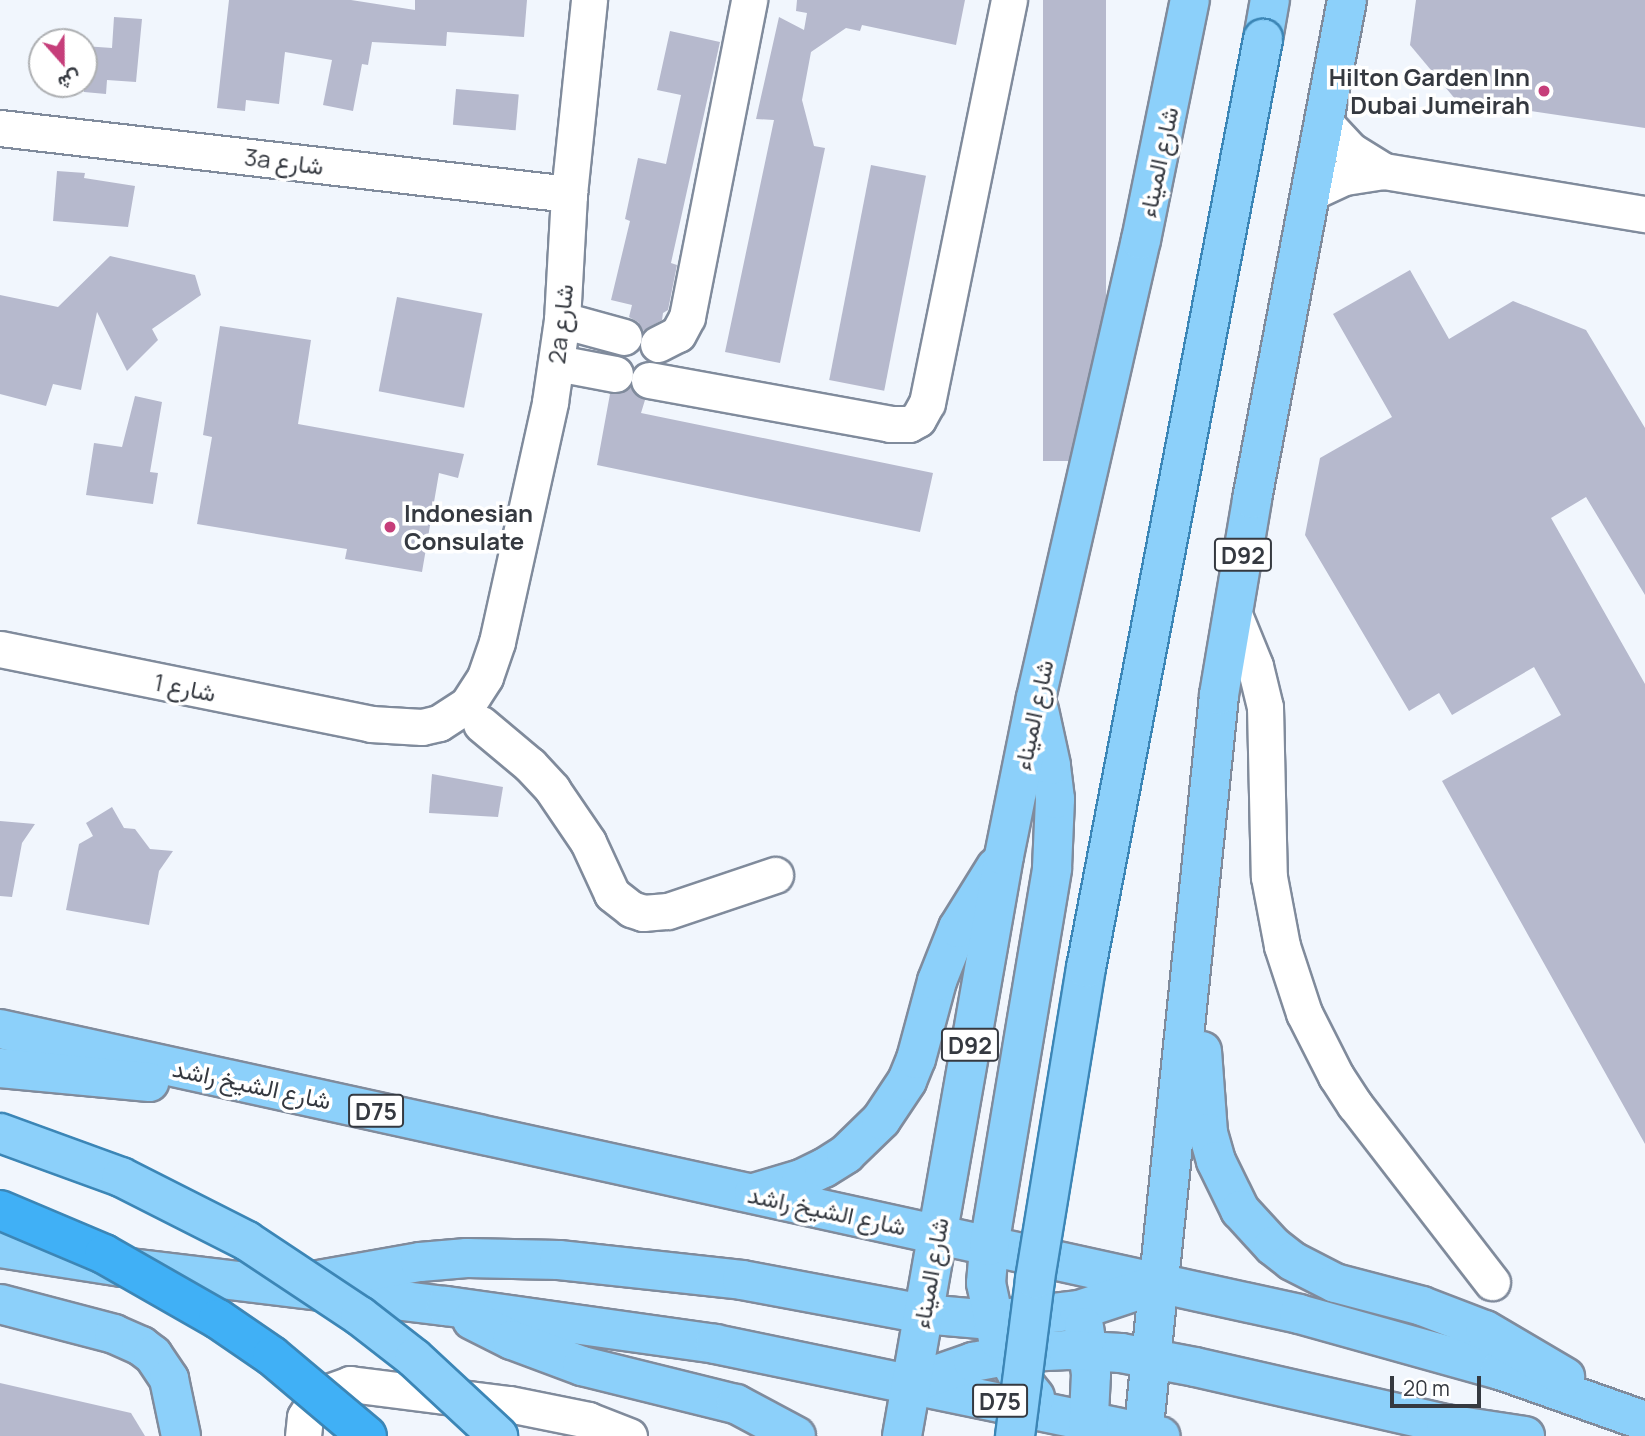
<!DOCTYPE html>
<html>
<head>
<meta charset="utf-8">
<style>
  body { margin:0 }
  #map { position:relative; width:1645px; height:1436px; overflow:hidden; background:#f1f6fd; font-family:Manrope,Vazirmatn,sans-serif }
  div>[style] { position:absolute }
  .building>* { inset:0; background:#b6b9cd; transform-origin:0 0 }
  .roads { filter:drop-shadow(2px 0 #808b9c) drop-shadow(-2px 0 #808b9c) drop-shadow(0 2px #808b9c) drop-shadow(0 -2px #808b9c) }
  .minor>* { height:35px; margin:-17.5px; padding:0 17.5px; transform-origin:17.5px; border-radius:17.5px; background:#fff }
  .major>* { height:38px; margin:-19px; padding:0 19px; transform-origin:19px; border-radius:19px; background:#8cd0fa }
  .bridges { filter:drop-shadow(2px 0 #3c86b6) drop-shadow(-2px 0 #3c86b6) drop-shadow(0 2px #3c86b6) drop-shadow(0 -2px #3c86b6) }
  .major-bridge>* { height:38px; margin:-19px; padding:0 19px; transform-origin:19px; border-radius:19px; background:#8cd0fa }
  .highway-bridge>* { height:38px; margin:-19px; padding:0 19px; transform-origin:19px; border-radius:19px; background:#40b0f6 }
  .dots>* { width:19px; height:19px; translate:-50% -50%; box-sizing:border-box; border:4px solid #fff; border-radius:50% }
  span { translate:-50% -50%; white-space:nowrap; text-align:center; line-height:1.15; -webkit-text-stroke:7px #fff; paint-order:stroke }
  .shield-label span { padding:2px 5px; background:#fff; border:2px solid; border-radius:5px; -webkit-text-stroke-width:0 }
  .shield-label { font-size:23px; color:#353940; font-weight:700 }
  .poi-label { font-size:24px; color:#353940; font-weight:700 }
  .right { translate:-100% -50%; text-align:right }
  .left { translate:0 -50%; text-align:left }
  .street-label { font-size:24px; color:#353940 }
  .north { position:absolute; left:28px; top:28px; width:70px; height:70px; box-sizing:border-box; background:#fff; border:2px solid #aeb0b3; border-radius:50%; rotate:159deg; font-size:19px; font-weight:700; line-height:28px; text-align:center; color:#353940 }
  .north::after { content:''; display:block; margin:auto; width:24px; height:32px; background:#c63e7a; clip-path:polygon(50% 0,100% 100%,50% 72%,0 100%) }
  .scale { position:absolute; left:1390px; top:1376px; width:91px; height:32px; box-sizing:border-box; border:4px solid #353940; border-top:0; padding-left:9px; font-size:21px; line-height:24px; white-space:nowrap; color:#353940; -webkit-text-stroke:5px #fff; paint-order:stroke }
</style>
</head>
<body>
<div id="map">
  <div class="building">
    <i style="clip-path:polygon(229px 0,351px 0,415px 10px,415px 0,527px 0,524px 37px,447px 32px,446px 46px,372px 42px,368px 65px,362px 64px,353px 111px,323px 105px,332px 60px,285px 52px,279px 104px,246px 100px,245px 111px,217px 108px)"></i>
    <i style="clip-path:polygon(797px 0,965px 0,956px 45px,862px 25px,860px 31px,846px 28px,811px 52px,802px 100px,814px 146px,825px 148px,780px 363px,725px 352px,774px 120px,756px 119px,779px 17px,804px 30px,807px 13px,796px 11px)"></i>
    <i style="left:1043px;top:0;width:63px;height:461px"></i>
    <i style="clip-path:polygon(1416px 0,1645px 0,1645px 128px,1456px 100px,1410px 45px)"></i>
    <i style="clip-path:polygon(114px 17px,142px 19px,136px 82px,107px 80px,106px 94px,84px 92px,84px 46px,112px 48px)"></i>
    <i style="clip-path:polygon(670px 31px,720px 42px,671px 263px,677px 265px,668px 310px,663px 313px,662px 320px,643px 331px,638px 322px,629px 317px,632px 305px,611px 300px,630px 221px,625px 219px,638px 158px,666px 164px,681px 95px,657px 90px)"></i>
    <i style="left:456px;top:89px;width:63px;height:36px;rotate:5deg"></i>
    <i style="left:871px;top:165px;width:56px;height:219px;rotate:11deg"></i>
    <i style="clip-path:polygon(57px 171px,85px 173px,84px 178px,135px 186px,128px 227px,53px 221px)"></i>
    <i style="clip-path:polygon(110px 256px,195px 275px,201px 295px,152px 329px,158px 340px,127px 371px,97px 312px,81px 390px,53px 384px,46px 406px,0 394px,0 295px,58px 307px)"></i>
    <i style="clip-path:polygon(1410px 270px,1449px 339px,1513px 301px,1586px 330px,1645px 428px,1645px 595px,1586px 497px,1551px 518px,1645px 684px,1645px 1144px,1442px 781px,1561px 715px,1534px 667px,1452px 715px,1439px 693px,1409px 711px,1305px 535px,1320px 458px,1392px 417px,1333px 314px)"></i>
    <i style="left:397px;top:297px;width:87px;height:96px;rotate:11deg"></i>
    <i style="clip-path:polygon(220px 326px,311px 340px,298px 424px,464px 454px,458px 478px,439px 473px,422px 572px,345px 559px,347px 549px,197px 524px,212px 437px,203px 435px)"></i>
    <i style="clip-path:polygon(630px 387px,645px 400px,641px 413px,933px 473px,920px 532px,597px 465px,610px 394px,621px 393px)"></i>
    <i style="clip-path:polygon(135px 396px,162px 402px,150px 472px,158px 473px,153px 504px,86px 495px,94px 443px,122px 447px)"></i>
    <i style="clip-path:polygon(432px 774px,503px 787px,498px 817px,429px 813px)"></i>
    <i style="clip-path:polygon(112px 807px,124px 828px,135px 829px,150px 849px,173px 851px,159px 871px,149px 925px,66px 910px,79px 844px,93px 836px,86px 823px)"></i>
    <i style="clip-path:polygon(0 821px,35px 824px,22px 843px,12px 897px,0 896px)"></i>
    <i style="clip-path:polygon(0 1383px,131px 1413px,145px 1436px,0 1436px)"></i>
  </div>
  <div class="roads">
    <div class="minor">
      <i style="left:1323px;top:121px;width:40px;rotate:47deg"></i>
      <i style="left:1350px;top:150px;width:40px;rotate:32deg"></i>
      <i style="left:1384px;top:171px;width:265px;rotate:9.4deg"></i>
      <i style="left:0;top:128px;width:573px;rotate:6.62deg"></i>
      <i style="left:1310px;top:193px;width:38px;rotate:-25deg"></i>
      <i style="left:1345px;top:177px;width:39px;rotate:-9deg"></i>
      <i style="left:562px;top:320px;width:64px;rotate:15.3deg"></i>
      <i style="left:658px;top:344px;width:22px;rotate:-27deg"></i>
      <i style="left:678px;top:334px;width:19px;rotate:-62deg"></i>
      <i style="left:687px;top:317px;width:323px;rotate:-78.9deg"></i>
      <i style="left:557px;top:363px;width:59px;rotate:10.7deg"></i>
      <i style="left:649px;top:380px;width:245px;rotate:10.3deg"></i>
      <i style="left:890px;top:424px;width:19px"></i>
      <i style="left:909px;top:424px;width:10px;rotate:-29deg"></i>
      <i style="left:918px;top:419px;width:18px;rotate:-61deg"></i>
      <i style="left:927px;top:403px;width:411px;rotate:-78.5deg"></i>
      <i style="left:1233px;top:612px;width:58px;rotate:67.8deg"></i>
      <i style="left:1255px;top:666px;width:42px;rotate:76.3deg"></i>
      <i style="left:1265px;top:707px;width:170px;rotate:88.7deg"></i>
      <i style="left:1269px;top:877px;width:70px;rotate:79.3deg"></i>
      <i style="left:1282px;top:946px;width:71px;rotate:71.8deg"></i>
      <i style="left:1304px;top:1013px;width:71px;rotate:63.1deg"></i>
      <i style="left:1336px;top:1076px;width:35px;rotate:57deg"></i>
      <i style="left:1355px;top:1105px;width:224px;rotate:52.3deg"></i>
      <i style="left:0;top:649px;width:379px;rotate:11.4deg"></i>
      <i style="left:371px;top:724px;width:51px;rotate:3.4deg"></i>
      <i style="left:422px;top:727px;width:17px;rotate:-13deg"></i>
      <i style="left:439px;top:723px;width:33px;rotate:-33deg"></i>
      <i style="left:467px;top:705px;width:33px;rotate:-57deg"></i>
      <i style="left:485px;top:677px;width:37px;rotate:-71deg"></i>
      <i style="left:497px;top:642px;width:246px;rotate:-77.5deg"></i>
      <i style="left:550px;top:402px;width:83px;rotate:-81.7deg"></i>
      <i style="left:562px;top:320px;width:126px;rotate:-86.8deg"></i>
      <i style="left:569px;top:194px;width:195px;rotate:-84.1deg"></i>
      <i style="left:481px;top:724px;width:64px;rotate:39.9deg"></i>
      <i style="left:530px;top:765px;width:33px;rotate:47deg"></i>
      <i style="left:552px;top:789px;width:64px;rotate:55.8deg"></i>
      <i style="left:588px;top:842px;width:57px;rotate:65.2deg"></i>
      <i style="left:612px;top:894px;width:24px;rotate:38deg"></i>
      <i style="left:631px;top:909px;width:13px;rotate:18deg"></i>
      <i style="left:643px;top:913px;width:25px;rotate:-5deg"></i>
      <i style="left:668px;top:911px;width:113px;rotate:-18.6deg"></i>
      <i style="left:303px;top:1436px;width:19px;rotate:-84deg"></i>
      <i style="left:305px;top:1417px;width:15px;rotate:-58deg"></i>
      <i style="left:313px;top:1404px;width:14px;rotate:-45deg"></i>
      <i style="left:323px;top:1394px;width:29px;rotate:-20deg"></i>
      <i style="left:350px;top:1384px;width:160px;rotate:7.2deg"></i>
      <i style="left:509px;top:1404px;width:81px;rotate:11.4deg"></i>
      <i style="left:588px;top:1420px;width:44px;rotate:21.3deg"></i>
    </div>
    <div class="major">
      <i style="left:1263px;top:39px;width:40px;rotate:-80deg"></i>
      <i style="left:0;top:1029px;width:1330px;rotate:12.37deg"></i>
      <i style="left:1299px;top:1314px;width:209px;rotate:15.6deg"></i>
      <i style="left:1500px;top:1370px;width:154px;rotate:19.4deg"></i>
      <i style="left:1202px;top:1051px;width:82px;rotate:85.8deg"></i>
      <i style="left:1208px;top:1133px;width:29px;rotate:74deg"></i>
      <i style="left:1216px;top:1161px;width:55px;rotate:63.9deg"></i>
      <i style="left:1240px;top:1210px;width:49px;rotate:47.5deg"></i>
      <i style="left:1273px;top:1246px;width:24px;rotate:38deg"></i>
      <i style="left:1292px;top:1261px;width:48px;rotate:27.1deg"></i>
      <i style="left:1335px;top:1283px;width:90px;rotate:14.8deg"></i>
      <i style="left:1422px;top:1306px;width:67px;rotate:20.9deg"></i>
      <i style="left:1485px;top:1330px;width:93px;rotate:30.4deg"></i>
      <i style="left:0;top:1068px;width:150px;rotate:5.4deg"></i>
      <i style="left:754px;top:1193px;width:49px;rotate:-16.6deg"></i>
      <i style="left:801px;top:1179px;width:25px;rotate:-26deg"></i>
      <i style="left:824px;top:1168px;width:26px;rotate:-32deg"></i>
      <i style="left:846px;top:1154px;width:49px;rotate:-44.2deg"></i>
      <i style="left:881px;top:1120px;width:47px;rotate:-56.3deg"></i>
      <i style="left:907px;top:1081px;width:24px;rotate:-68deg"></i>
      <i style="left:916px;top:1059px;width:81px;rotate:-74.9deg"></i>
      <i style="left:937px;top:981px;width:57px;rotate:-68.4deg"></i>
      <i style="left:958px;top:928px;width:72px;rotate:-58.1deg"></i>
      <i style="left:0;top:1248px;width:123px;rotate:8.9deg"></i>
      <i style="left:122px;top:1267px;width:326px;rotate:6.9deg"></i>
      <i style="left:446px;top:1306px;width:272px;rotate:8deg"></i>
      <i style="left:715px;top:1344px;width:455px;rotate:11.7deg"></i>
      <i style="left:313px;top:1281px;width:109px;rotate:-10.1deg"></i>
      <i style="left:420px;top:1262px;width:47px;rotate:-4.9deg"></i>
      <i style="left:467px;top:1258px;width:92px;rotate:1.2deg"></i>
      <i style="left:559px;top:1260px;width:184px;rotate:6.2deg"></i>
      <i style="left:742px;top:1280px;width:184px;rotate:10.6deg"></i>
      <i style="left:923px;top:1314px;width:69px;rotate:5deg"></i>
      <i style="left:992px;top:1320px;width:88px;rotate:-6.6deg"></i>
      <i style="left:1079px;top:1310px;width:85px;rotate:-18.4deg"></i>
      <i style="left:0;top:1304px;width:118px;rotate:14.7deg"></i>
      <i style="left:114px;top:1334px;width:30px;rotate:24deg"></i>
      <i style="left:141px;top:1346px;width:15px;rotate:37deg"></i>
      <i style="left:153px;top:1355px;width:29px;rotate:56deg"></i>
      <i style="left:169px;top:1379px;width:58px;rotate:78.1deg"></i>
      <i style="left:472px;top:1320px;width:45px;rotate:26.6deg"></i>
      <i style="left:512px;top:1340px;width:75px;rotate:20.4deg"></i>
      <i style="left:582px;top:1366px;width:159px;rotate:13.9deg"></i>
      <i style="left:736px;top:1404px;width:68px;rotate:28.1deg"></i>
      <i style="left:1084px;top:1327px;width:48px;rotate:81.5deg"></i>
      <i style="left:1091px;top:1374px;width:62px;rotate:92.8deg"></i>
      <i style="left:913px;top:1383px;width:64px;rotate:-19.3deg"></i>
      <i style="left:973px;top:1362px;width:55px;rotate:-10.5deg"></i>
      <i style="left:1027px;top:1352px;width:41px;rotate:-2.8deg"></i>
      <i style="left:1068px;top:1350px;width:53px;rotate:3.2deg"></i>
      <i style="left:1121px;top:1353px;width:75px;rotate:10.7deg"></i>
      <i style="left:1195px;top:1367px;width:257px;rotate:12.8deg"></i>
      <i style="left:1446px;top:1424px;width:80px;rotate:8.6deg"></i>
      <i style="left:1035px;top:1397px;width:27px;rotate:-129deg"></i>
      <i style="left:1018px;top:1376px;width:42px;rotate:-118.4deg"></i>
      <i style="left:998px;top:1339px;width:57px;rotate:-102.1deg"></i>
      <i style="left:986px;top:1283px;width:37px;rotate:-85deg"></i>
      <i style="left:989px;top:1246px;width:383px;rotate:-80.5deg"></i>
      <i style="left:1052px;top:868px;width:69px;rotate:-87.5deg"></i>
      <i style="left:1055px;top:799px;width:34px;rotate:-97deg"></i>
      <i style="left:1051px;top:765px;width:56px;rotate:-102.3deg"></i>
      <i style="left:902px;top:1436px;width:589px;rotate:-80.03deg"></i>
      <i style="left:1004px;top:856px;width:161px;rotate:-78.6deg"></i>
      <i style="left:1036px;top:698px;width:470px;rotate:-77.1deg"></i>
      <i style="left:1141px;top:240px;width:245px;rotate:-78.5deg"></i>
      <i style="left:1143px;top:1436px;width:745px;rotate:-84.14deg"></i>
      <i style="left:1219px;top:695px;width:199px;rotate:-80.4deg"></i>
      <i style="left:1252px;top:499px;width:508px;rotate:-79.22deg"></i>
    </div>
  </div>
  <div class="bridges">
    <div class="major-bridge">
      <i style="left:0;top:1133px;width:129px;rotate:20deg"></i>
      <i style="left:121px;top:1177px;width:141px;rotate:26.9deg"></i>
      <i style="left:247px;top:1241px;width:136px;rotate:33.6deg"></i>
      <i style="left:360px;top:1316px;width:68px;rotate:37.9deg"></i>
      <i style="left:414px;top:1358px;width:115px;rotate:42.9deg"></i>
      <i style="left:1015px;top:1436px;width:158px;rotate:-82.7deg"></i>
      <i style="left:1035px;top:1279px;width:315px;rotate:-80.7deg"></i>
      <i style="left:1086px;top:968px;width:946px;rotate:-79.21deg"></i>
    </div>
    <div class="highway-bridge">
      <i style="left:0;top:1210px;width:113px;rotate:22.9deg"></i>
      <i style="left:104px;top:1254px;width:131px;rotate:29.7deg"></i>
      <i style="left:218px;top:1319px;width:65px;rotate:34.4deg"></i>
      <i style="left:272px;top:1356px;width:124px;rotate:40.1deg"></i>
    </div>
  </div>
  <div class="dots">
    <i style="left:1544px;top:91px;background:#c63e7a"></i>
    <i style="left:390px;top:527px;background:#c63e7a"></i>
  </div>
  <div class="shield-label">
    <span style="left:1243px;top:555px">D92</span>
    <span style="left:970px;top:1045px">D92</span>
    <span style="left:376px;top:1111px">D75</span>
    <span style="left:1000px;top:1401px">D75</span>
  </div>
  <div class="poi-label">
    <span class="right" style="left:1530px;top:91px">Hilton Garden Inn<br>Dubai Jumeirah</span>
    <span class="left" style="left:404px;top:527px">Indonesian<br>Consulate</span>
  </div>
  <div class="street-label">
    <span style="left:284px;top:161px;rotate:7deg">3a شارع</span>
    <span style="left:1158px;top:162px;rotate:-78deg">شارع الميناء</span>
    <span style="left:560px;top:324px;rotate:-84deg">2a شارع</span>
    <span style="left:185px;top:687px;rotate:11deg">شارع 1</span>
    <span style="left:1033px;top:715px;rotate:-78deg">شارع الميناء</span>
    <span style="left:252px;top:1084px;rotate:12deg">شارع الشيخ راشد</span>
    <span style="left:827px;top:1210px;rotate:12deg">شارع الشيخ راشد</span>
    <span style="left:930px;top:1273px;rotate:-80deg">شارع الميناء</span>
  </div>
  <div class="north">ش</div>
  <div class="scale">20 m</div>
</div>
</body>
</html>
